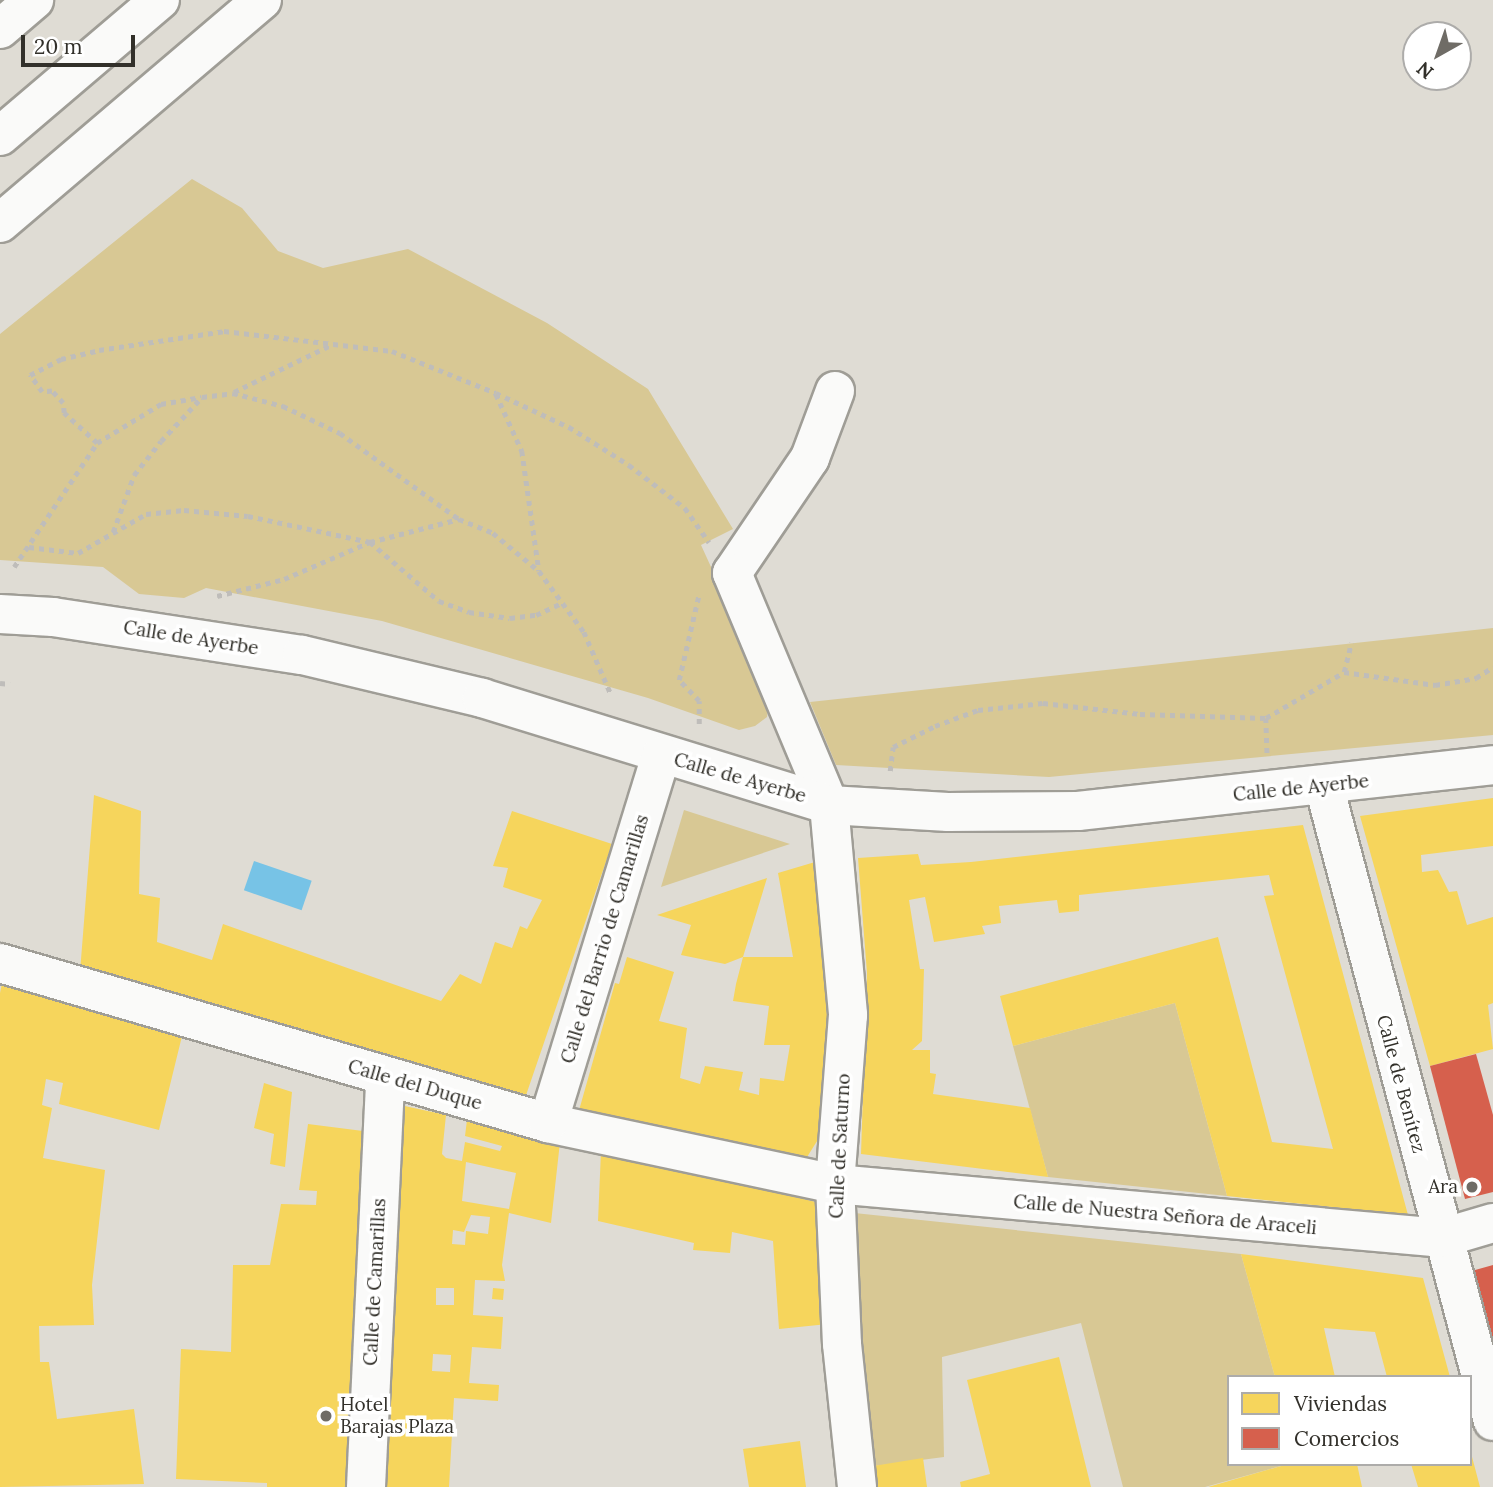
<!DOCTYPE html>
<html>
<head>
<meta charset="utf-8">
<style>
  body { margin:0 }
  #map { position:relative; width:1493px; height:1487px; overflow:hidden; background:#dfdcd4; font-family:Lora,serif }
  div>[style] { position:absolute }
  .green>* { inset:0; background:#d8c894 }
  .water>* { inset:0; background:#77c3e6; transform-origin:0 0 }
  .homes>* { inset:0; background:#f6d55c; transform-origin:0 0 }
  .shops>* { inset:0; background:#d6604d }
  .path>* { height:4.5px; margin-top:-2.25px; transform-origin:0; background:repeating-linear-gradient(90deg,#bfbdba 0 5px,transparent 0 10px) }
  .roads { filter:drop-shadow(2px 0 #9f9d96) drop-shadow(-2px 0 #9f9d96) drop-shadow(0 2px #9f9d96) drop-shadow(0 -2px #9f9d96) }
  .minor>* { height:38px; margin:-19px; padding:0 19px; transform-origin:19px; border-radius:19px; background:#fafaf9 }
  .highway>* { height:38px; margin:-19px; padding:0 19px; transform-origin:19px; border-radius:19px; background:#fafaf9 }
  .dots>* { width:19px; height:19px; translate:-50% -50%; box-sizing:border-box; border:4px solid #fff; border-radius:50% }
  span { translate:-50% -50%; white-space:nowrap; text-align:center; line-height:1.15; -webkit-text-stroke:7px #fff; paint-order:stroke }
  .street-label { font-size:19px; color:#32302a }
  .poi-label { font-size:19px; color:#32302a }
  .right { translate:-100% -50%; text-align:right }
  .left { translate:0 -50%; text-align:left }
  .legend { position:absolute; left:1227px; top:1375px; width:245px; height:91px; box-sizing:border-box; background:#fff; border:2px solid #adacaa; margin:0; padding:9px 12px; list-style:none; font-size:21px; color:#32302a }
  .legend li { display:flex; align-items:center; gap:14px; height:35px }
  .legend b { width:35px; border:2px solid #adacaa }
  .north { position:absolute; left:1402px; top:21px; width:70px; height:70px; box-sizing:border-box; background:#fff; border:2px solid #adacaa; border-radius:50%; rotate:220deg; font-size:19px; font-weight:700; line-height:28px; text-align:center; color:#32302a }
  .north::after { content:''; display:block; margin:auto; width:24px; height:32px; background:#6f6c66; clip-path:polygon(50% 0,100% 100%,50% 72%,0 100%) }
  .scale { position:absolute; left:21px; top:35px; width:114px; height:32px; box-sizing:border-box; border:4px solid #32302a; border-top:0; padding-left:9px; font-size:21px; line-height:24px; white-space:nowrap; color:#32302a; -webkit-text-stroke:5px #fff; paint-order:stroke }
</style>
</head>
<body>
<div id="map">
  <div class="green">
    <i style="clip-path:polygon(192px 179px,242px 208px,278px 251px,323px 268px,408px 249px,547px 323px,648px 389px,733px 529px,701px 545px,763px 681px,769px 702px,767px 717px,755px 726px,739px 730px,648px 698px,382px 621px,206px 588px,184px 598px,139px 594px,103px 567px,0 560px,0 334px)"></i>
    <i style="clip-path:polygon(1493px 628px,1493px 735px,1049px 777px,836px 765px,810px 702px)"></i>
    <i style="clip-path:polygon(684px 810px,790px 844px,661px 887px)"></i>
    <i style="clip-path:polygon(1175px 1003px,1227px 1196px,1048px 1177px,1013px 1046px)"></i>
    <i style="clip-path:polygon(845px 1212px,1241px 1254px,1275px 1377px,1229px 1377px,1229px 1464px,1288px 1464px,1205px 1487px,1123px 1487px,1081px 1323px,942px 1357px,944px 1457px,867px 1467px)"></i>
  </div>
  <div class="water">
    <i style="left:254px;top:861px;width:61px;height:31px;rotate:19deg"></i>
  </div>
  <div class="homes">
    <i style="clip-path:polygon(94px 795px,141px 811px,139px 894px,160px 898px,157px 942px,212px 960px,223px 924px,441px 1001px,460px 974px,481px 984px,495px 942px,512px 948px,520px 926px,527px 929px,542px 900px,503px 887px,508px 868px,493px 866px,512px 811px,612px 844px,523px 1104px,80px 972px)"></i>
    <i style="clip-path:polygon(1493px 798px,1493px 846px,1421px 855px,1422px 872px,1438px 870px,1449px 892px,1457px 891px,1467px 925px,1493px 917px,1493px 1003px,1488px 1005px,1493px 1049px,1430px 1066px,1360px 816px)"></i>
    <i style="clip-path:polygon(1303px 825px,1408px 1215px,1227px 1196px,1175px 1003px,1013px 1046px,1000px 996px,1218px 937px,1272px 1142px,1333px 1149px,1264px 896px,1274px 895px,1269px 875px,1079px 895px,1079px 911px,1059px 913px,1057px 900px,999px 906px,1001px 923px,982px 926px,985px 934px,934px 942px,925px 897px,909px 900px,920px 969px,924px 969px,922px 1041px,912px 1050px,930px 1050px,930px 1073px,936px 1074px,933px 1094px,1030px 1108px,1048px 1177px,861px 1154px,867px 973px,858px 858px,918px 854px,921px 865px,971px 862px)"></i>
    <i style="clip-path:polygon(815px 862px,829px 1040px,819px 1138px,802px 1165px,578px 1114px,615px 983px,619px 984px,627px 957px,674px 972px,659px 1021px,687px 1028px,680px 1078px,700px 1084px,705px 1066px,743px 1072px,739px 1090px,759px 1095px,760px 1078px,784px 1081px,790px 1045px,764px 1045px,769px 1006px,733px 1001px,736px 984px,743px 957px,793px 957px,778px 873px)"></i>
    <i style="clip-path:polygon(767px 878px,743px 957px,725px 964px,681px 955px,691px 925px,657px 915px)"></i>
    <i style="clip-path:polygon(4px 974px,183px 1032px,159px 1130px,59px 1104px,63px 1083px,46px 1079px,42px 1105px,52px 1108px,43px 1158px,105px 1170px,92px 1285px,94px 1325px,39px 1326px,40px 1362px,49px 1362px,57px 1419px,134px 1409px,144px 1484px,0 1487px,0 993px)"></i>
    <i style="clip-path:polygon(264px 1083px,292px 1092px,285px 1167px,270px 1164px,274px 1134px,254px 1128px)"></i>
    <i style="clip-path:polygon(evenodd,400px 1105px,446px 1115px,442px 1154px,446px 1158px,462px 1161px,465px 1142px,500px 1151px,502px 1146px,465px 1136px,467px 1120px,560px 1142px,551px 1223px,509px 1213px,502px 1265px,505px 1281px,475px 1280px,473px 1315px,503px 1317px,501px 1349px,472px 1347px,469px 1383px,499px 1385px,498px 1401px,454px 1398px,449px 1487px,379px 1487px,400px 1105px,466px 1162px,516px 1173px,509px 1209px,462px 1201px,466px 1162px,400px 1105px,471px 1215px,490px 1217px,488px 1234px,466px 1231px,465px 1245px,452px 1244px,453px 1230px,464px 1232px,471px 1215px,400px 1105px,436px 1288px,454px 1288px,454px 1305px,436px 1305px,436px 1288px,400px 1105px,433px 1354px,451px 1355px,450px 1372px,432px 1371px,433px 1354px)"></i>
    <i style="clip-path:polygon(308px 1124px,363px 1131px,345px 1487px,267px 1487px,267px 1483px,176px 1479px,181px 1349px,231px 1352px,233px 1265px,270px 1265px,281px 1204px,316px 1205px,317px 1191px,299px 1190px)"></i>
    <i style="clip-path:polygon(601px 1151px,816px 1202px,828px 1324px,779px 1329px,773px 1241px,732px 1232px,730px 1253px,693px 1250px,694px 1243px,598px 1221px)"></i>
    <i style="clip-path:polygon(1241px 1254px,1423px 1278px,1450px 1377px,1387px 1377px,1375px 1332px,1324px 1328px,1335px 1377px,1275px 1377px)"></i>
    <i style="left:493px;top:1288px;width:11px;height:11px;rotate:5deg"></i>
    <i style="clip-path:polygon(1059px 1357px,1091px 1487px,961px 1487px,960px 1482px,990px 1474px,967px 1380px)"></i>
    <i style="clip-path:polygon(800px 1441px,806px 1487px,749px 1487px,743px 1449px)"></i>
    <i style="clip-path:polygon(1471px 1453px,1480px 1487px,1418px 1487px,1411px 1464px,1470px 1464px)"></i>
    <i style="clip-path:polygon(923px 1458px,927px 1487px,871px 1487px,867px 1467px)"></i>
    <i style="clip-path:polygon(1288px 1464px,1357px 1464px,1362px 1487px,1208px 1487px)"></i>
  </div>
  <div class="shops">
    <i style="clip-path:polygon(1476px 1054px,1493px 1115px,1493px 1192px,1465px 1199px,1430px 1066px)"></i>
    <i style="clip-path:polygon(1493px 1265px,1493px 1358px,1468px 1272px)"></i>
  </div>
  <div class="path">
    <i style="left:234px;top:392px;width:110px;rotate:-25.9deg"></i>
    <i style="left:496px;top:394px;width:63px;rotate:65.5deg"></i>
    <i style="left:522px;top:451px;width:121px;rotate:81.9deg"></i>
    <i style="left:539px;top:571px;width:76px;rotate:53.6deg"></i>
    <i style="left:584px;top:632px;width:68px;rotate:66.5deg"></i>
    <i style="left:97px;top:443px;width:75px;rotate:-31.4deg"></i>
    <i style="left:161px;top:404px;width:41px;rotate:-9.9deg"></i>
    <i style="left:113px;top:532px;width:61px;rotate:-69.8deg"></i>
    <i style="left:134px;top:475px;width:43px;rotate:-51.5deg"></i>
    <i style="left:161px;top:441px;width:60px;rotate:-47deg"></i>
    <i style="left:202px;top:397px;width:31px;rotate:-7deg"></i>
    <i style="left:233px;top:393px;width:52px;rotate:14.6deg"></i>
    <i style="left:283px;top:406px;width:63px;rotate:25.3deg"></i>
    <i style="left:340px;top:433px;width:147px;rotate:35.9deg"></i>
    <i style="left:29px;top:547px;width:49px;rotate:7deg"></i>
    <i style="left:78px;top:553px;width:78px;rotate:-29.8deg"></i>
    <i style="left:146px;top:514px;width:38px;rotate:-6deg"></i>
    <i style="left:184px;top:510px;width:64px;rotate:5.4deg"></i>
    <i style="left:248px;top:516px;width:125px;rotate:12deg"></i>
    <i style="left:370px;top:542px;width:91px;rotate:40.5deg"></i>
    <i style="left:439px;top:601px;width:32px;rotate:20deg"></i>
    <i style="left:469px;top:612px;width:41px;rotate:8.3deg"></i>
    <i style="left:510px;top:618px;width:26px;rotate:-7deg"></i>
    <i style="left:536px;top:615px;width:29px;rotate:-25deg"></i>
    <i style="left:14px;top:567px;width:149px;rotate:-56.2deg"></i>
    <i style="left:97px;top:443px;width:45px;rotate:-137.7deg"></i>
    <i style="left:64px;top:413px;width:10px;rotate:-96deg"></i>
    <i style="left:63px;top:403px;width:16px;rotate:-133deg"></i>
    <i style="left:52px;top:391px;width:10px;rotate:174deg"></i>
    <i style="left:42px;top:392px;width:21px;rotate:-125deg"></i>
    <i style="left:30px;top:375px;width:35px;rotate:-27deg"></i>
    <i style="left:61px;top:359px;width:39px;rotate:-13deg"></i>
    <i style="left:99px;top:350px;width:126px;rotate:-8.6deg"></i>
    <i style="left:224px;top:331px;width:169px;rotate:6.8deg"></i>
    <i style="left:392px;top:351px;width:112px;rotate:22deg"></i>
    <i style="left:496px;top:393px;width:81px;rotate:25deg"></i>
    <i style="left:569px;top:427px;width:71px;rotate:32.3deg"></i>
    <i style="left:629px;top:465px;width:71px;rotate:37.5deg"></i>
    <i style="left:685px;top:508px;width:42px;rotate:54.8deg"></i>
    <i style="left:217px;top:596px;width:69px;rotate:-14.2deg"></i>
    <i style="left:284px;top:579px;width:94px;rotate:-23.3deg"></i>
    <i style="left:370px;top:542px;width:92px;rotate:-14.5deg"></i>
    <i style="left:459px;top:519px;width:37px;rotate:22deg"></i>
    <i style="left:493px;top:533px;width:60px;rotate:39.6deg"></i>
    <i style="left:1344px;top:672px;width:92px;rotate:8.1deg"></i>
    <i style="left:1435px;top:685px;width:42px;rotate:-9.7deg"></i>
    <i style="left:1476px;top:678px;width:20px;rotate:-33deg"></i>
    <i style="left:0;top:683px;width:10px;rotate:6deg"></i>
    <i style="left:1266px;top:718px;width:91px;rotate:-30.5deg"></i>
    <i style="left:1344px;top:672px;width:30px;rotate:-76deg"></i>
    <i style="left:699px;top:724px;width:23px;rotate:-90deg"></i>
    <i style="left:699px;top:701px;width:29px;rotate:-134deg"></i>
    <i style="left:679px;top:680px;width:88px;rotate:-76.9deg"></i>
    <i style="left:890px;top:771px;width:24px;rotate:-83deg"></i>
    <i style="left:893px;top:747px;width:47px;rotate:-26.6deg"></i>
    <i style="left:935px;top:726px;width:46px;rotate:-20.4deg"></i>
    <i style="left:978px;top:710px;width:65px;rotate:-6.1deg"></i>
    <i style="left:1043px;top:703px;width:98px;rotate:6.5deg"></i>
    <i style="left:1140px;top:714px;width:126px;rotate:1.8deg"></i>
    <i style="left:1266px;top:718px;width:36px;rotate:88deg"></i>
  </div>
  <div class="roads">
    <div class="minor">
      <i style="left:835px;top:391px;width:72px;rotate:110.5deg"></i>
      <i style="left:810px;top:458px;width:139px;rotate:124.1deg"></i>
      <i style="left:732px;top:573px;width:251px;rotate:67.3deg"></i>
      <i style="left:829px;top:805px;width:211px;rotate:84.8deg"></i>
      <i style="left:848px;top:1015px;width:169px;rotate:94.4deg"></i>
      <i style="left:835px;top:1184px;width:160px;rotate:87.5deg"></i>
      <i style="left:842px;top:1344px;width:144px;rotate:84deg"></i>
      <i style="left:0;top:614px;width:53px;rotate:3.2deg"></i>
      <i style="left:53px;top:617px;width:252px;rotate:8.7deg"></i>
      <i style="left:302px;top:655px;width:185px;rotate:13.4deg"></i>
      <i style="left:482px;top:698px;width:363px;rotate:17.1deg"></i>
      <i style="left:829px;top:805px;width:119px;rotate:3.4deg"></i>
      <i style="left:948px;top:812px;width:130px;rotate:-0.4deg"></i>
      <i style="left:1078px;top:811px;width:418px;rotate:-6.3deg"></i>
      <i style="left:1324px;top:786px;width:657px;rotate:75.1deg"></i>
      <i style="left:0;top:963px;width:571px;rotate:16.28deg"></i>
      <i style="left:548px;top:1123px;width:293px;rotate:12deg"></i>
      <i style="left:835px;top:1184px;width:609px;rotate:5.08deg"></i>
      <i style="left:1442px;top:1238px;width:53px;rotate:-16.4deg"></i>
      <i style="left:548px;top:1123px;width:384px;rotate:-72.9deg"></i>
      <i style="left:366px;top:1487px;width:410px;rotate:-87.3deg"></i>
    </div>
    <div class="highway">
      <i style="left:0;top:29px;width:45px;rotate:-40.5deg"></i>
      <i style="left:0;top:136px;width:210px;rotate:-40.4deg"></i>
      <i style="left:0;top:223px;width:344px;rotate:-40.4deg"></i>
    </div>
  </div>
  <div class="dots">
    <i style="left:1472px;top:1187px;background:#6f6c66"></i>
    <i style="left:326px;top:1416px;background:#6f6c66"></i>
  </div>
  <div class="street-label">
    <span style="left:191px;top:638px;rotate:9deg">Calle de Ayerbe</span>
    <span style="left:740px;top:778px;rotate:16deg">Calle de Ayerbe</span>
    <span style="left:1301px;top:788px;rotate:-6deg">Calle de Ayerbe</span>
    <span style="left:605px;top:939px;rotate:-73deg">Calle del Barrio de Camarillas</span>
    <span style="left:1401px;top:1084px;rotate:75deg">Calle de Benítez</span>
    <span style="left:415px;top:1085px;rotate:16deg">Calle del Duque</span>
    <span style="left:840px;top:1146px;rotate:-87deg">Calle de Saturno</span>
    <span style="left:1165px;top:1215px;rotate:5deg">Calle de Nuestra Señora de Araceli</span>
    <span style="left:375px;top:1282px;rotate:-87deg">Calle de Camarillas</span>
  </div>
  <div class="poi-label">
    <span class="right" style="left:1458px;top:1187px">Ara</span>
    <span class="left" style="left:340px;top:1416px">Hotel<br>Barajas Plaza</span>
  </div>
  <ul class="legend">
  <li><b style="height:19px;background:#f6d55c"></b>Viviendas</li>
  <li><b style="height:19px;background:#d6604d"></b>Comercios</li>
  </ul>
  <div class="north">N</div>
  <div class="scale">20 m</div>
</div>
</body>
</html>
